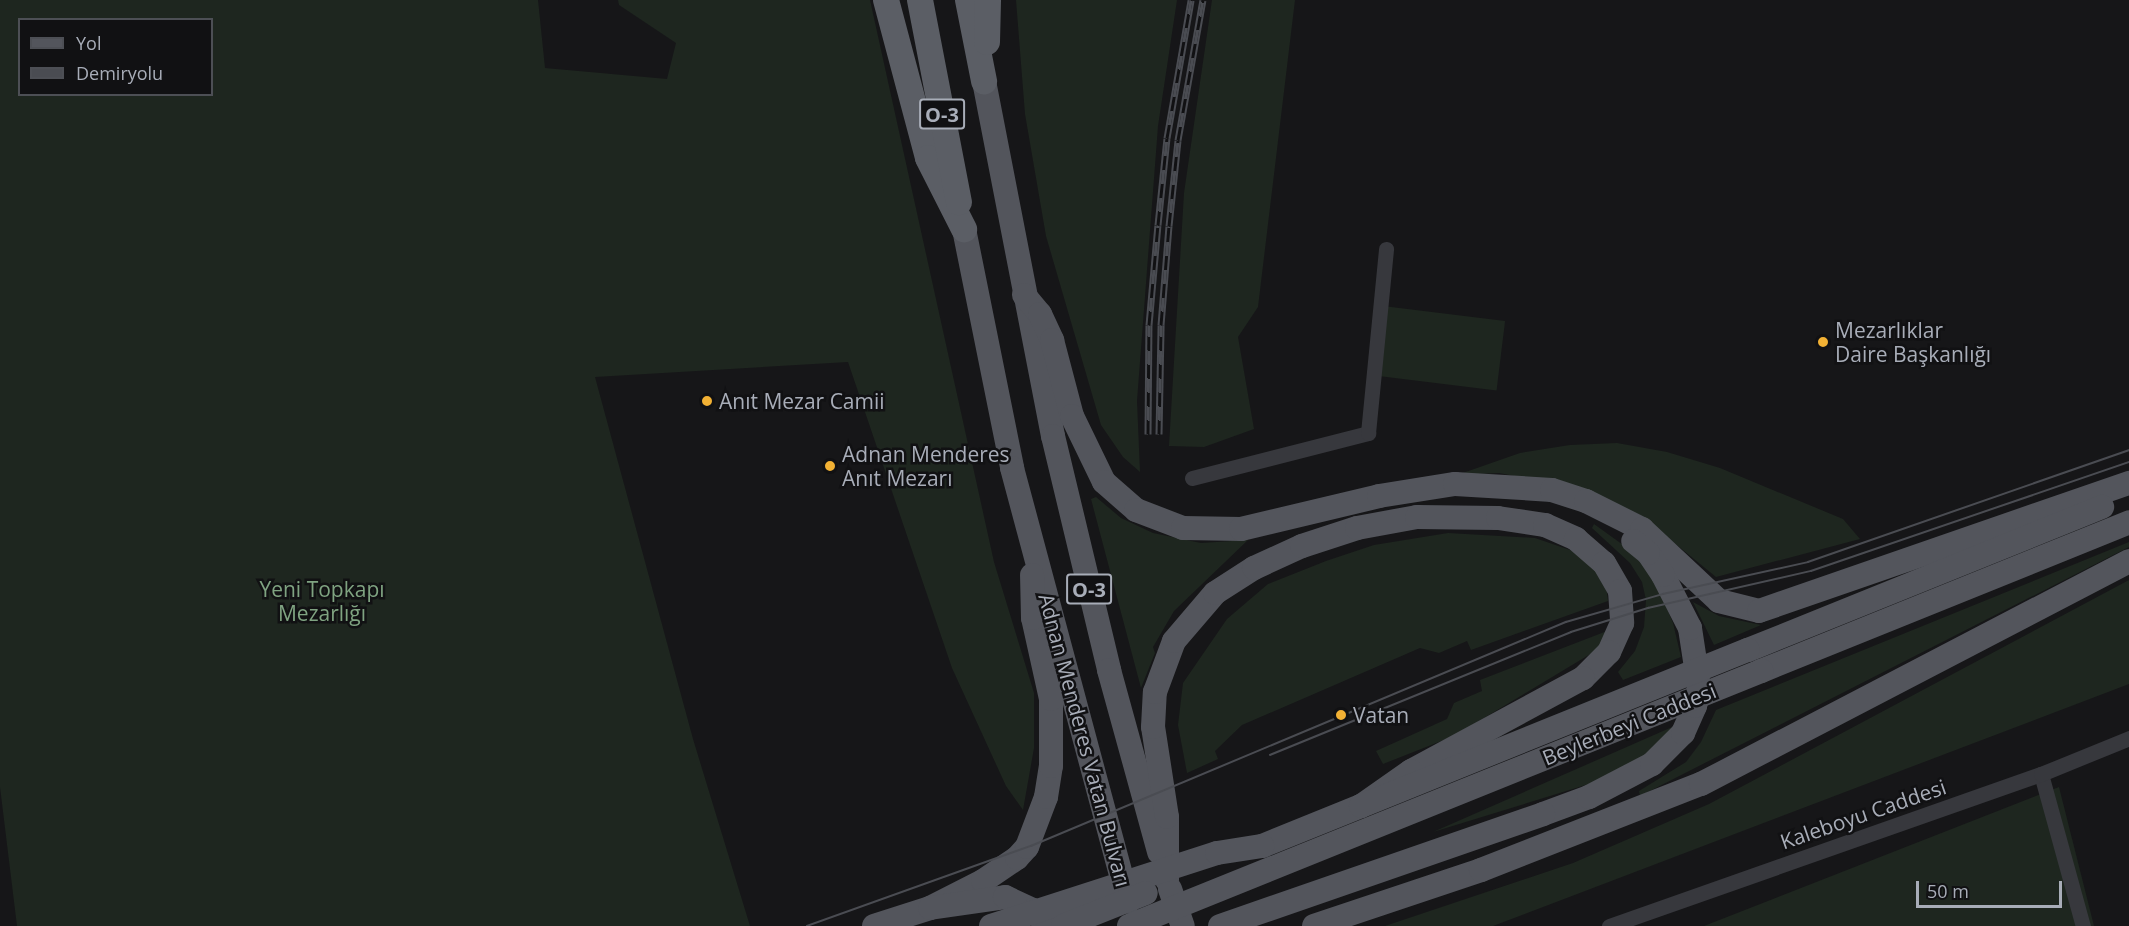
<!DOCTYPE html>
<html>
<head>
<meta charset="utf-8">
<style>
  body { margin:0 }
  #map { position:relative; width:2129px; height:926px; overflow:hidden; background:#161618; font-family:"Open Sans",sans-serif }
  div>[style] { position:absolute }
  .green>* { inset:0; background:#1e261f; transform-origin:0 0 }
  .minor>* { height:15px; margin:-7.5px; padding:0 7.5px; transform-origin:7.5px; border-radius:7.5px; background:#37383d }
  .primary>* { height:24px; margin:-12px; padding:0 12px; transform-origin:12px; border-radius:12px; background:#53555c }
  .trunk>* { height:26px; margin:-13px; padding:0 13px; transform-origin:13px; border-radius:13px; background:#5b5e65 }
  .tram>* { height:1.5px; margin:-0.75px; padding:0 0.75px; transform-origin:0.75px; border-radius:0.75px; background:#4a4c52 }
  .rail>* { height:7px; margin-top:-3.5px; transform-origin:0; background:repeating-linear-gradient(90deg,#111113 0 14px,#4a4c52 0 28px); box-sizing:border-box; border-block:2px solid #4a4c52 }
  .primary-bridge>* { height:24px; margin:-12px; padding:0 12px; transform-origin:12px; border-radius:12px; background:#53555c }
  .dots>* { width:16px; height:16px; translate:-50% -50%; box-sizing:border-box; border:3px solid #111113; border-radius:50% }
  span { translate:-50% -50%; white-space:nowrap; text-align:center; line-height:1.15; -webkit-text-stroke:5px #111113; paint-order:stroke }
  .shield-label span { padding:2px 4px; background:#111113; border:2px solid; border-radius:4px; -webkit-text-stroke-width:0 }
  .shield-label { font-size:20px; color:#a8adb8; font-weight:700 }
  .poi-label { font-size:21px; color:#a8adb8 }
  .left { translate:0 -50%; text-align:left }
  .park-label { font-size:21px; color:#7fa381 }
  .street-label { font-size:21px; color:#a8adb8 }
  .legend { position:absolute; left:18px; top:18px; width:195px; height:78px; box-sizing:border-box; background:#111113; border:2px solid #4d4f55; margin:0; padding:8px 10px; list-style:none; font-size:18px; color:#a8adb8 }
  .legend li { display:flex; align-items:center; gap:12px; height:30px }
  .legend b { width:30px; border:2px solid #4d4f55 }
  .scale { position:absolute; left:1916px; top:881px; width:146px; height:27px; box-sizing:border-box; border:3px solid #a8adb8; border-top:0; padding-left:8px; font-size:18px; line-height:21px; white-space:nowrap; color:#a8adb8; -webkit-text-stroke:4px #111113; paint-order:stroke }
</style>
</head>
<body>
<div id="map">
  <div class="green">
    <i style="clip-path:polygon(evenodd,0 0,538px 0,545px 68px,667px 79px,676px 43px,619px 5px,618px 0,870px 0,994px 562px,1034px 693px,1034px 748px,1023px 810px,1006px 786px,952px 668px,848px 362px,595px 377px,693px 739px,750px 926px,17px 926px,0 787px,0 0,20px 20px,212px 20px,212px 94px,20px 94px,20px 20px)"></i>
    <i style="clip-path:polygon(1016px 0,1177px 0,1158px 126px,1137px 401px,1140px 472px,1123px 457px,1101px 425px,1046px 236px,1025px 114px)"></i>
    <i style="clip-path:polygon(1212px 0,1295px 0,1258px 307px,1238px 337px,1254px 429px,1204px 447px,1169px 446px,1184px 193px)"></i>
    <i style="left:1383px;top:306px;width:123px;height:70px;rotate:7deg"></i>
    <i style="clip-path:polygon(1617px 443px,1667px 452px,1720px 468px,1843px 519px,1860px 539px,1716px 577px,1640px 515px,1566px 486px,1499px 473px,1457px 475px,1520px 453px,1570px 445px)"></i>
    <i style="clip-path:polygon(1096px 497px,1121px 518px,1153px 533px,1201px 543px,1248px 540px,1174px 611px,1153px 647px,1155px 653px,1141px 688px,1091px 499px)"></i>
    <i style="clip-path:polygon(1594px 524px,1637px 555px,1654px 577px,1673px 623px,1681px 657px,1623px 680px,1618px 672px,1635px 651px,1644px 627px,1646px 600px,1642px 582px,1630px 563px,1592px 528px)"></i>
    <i style="clip-path:polygon(1448px 533px,1535px 538px,1573px 551px,1597px 567px,1606px 584px,1608px 601px,1471px 650px,1467px 641px,1439px 653px,1420px 648px,1242px 725px,1215px 751px,1218px 759px,1187px 773px,1178px 725px,1183px 683px,1227px 619px,1268px 584px,1326px 561px,1374px 545px)"></i>
    <i style="clip-path:polygon(2129px 542px,2129px 547px,1640px 796px,1639px 791px,1686px 762px,1701px 742px,1716px 710px)"></i>
    <i style="clip-path:polygon(2129px 580px,2129px 684px,1493px 926px,1385px 926px,1573px 863px,1709px 804px)"></i>
    <i style="clip-path:polygon(1693px 602px,1719px 616px,1761px 625px,1714px 645px)"></i>
    <i style="clip-path:polygon(1607px 631px,1597px 650px,1454px 736px,1383px 764px,1376px 751px,1447px 719px,1454px 703px,1482px 691px,1480px 680px)"></i>
    <i style="clip-path:polygon(1679px 724px,1670px 743px,1602px 780px,1433px 832px)"></i>
    <i style="clip-path:polygon(2059px 787px,2094px 926px,1704px 926px)"></i>
  </div>
  <div class="minor">
    <i style="left:1192px;top:478px;width:182px;rotate:-14.3deg"></i>
    <i style="left:1368px;top:433px;width:185px;rotate:-84.4deg"></i>
    <i style="left:2041px;top:774px;width:158px;rotate:74.6deg"></i>
    <i style="left:1609px;top:926px;width:458px;rotate:-19.4deg"></i>
    <i style="left:2041px;top:774px;width:95px;rotate:-22.2deg"></i>
  </div>
  <div class="primary">
    <i style="left:984px;top:81px;width:362px;rotate:79deg"></i>
    <i style="left:1053px;top:436px;width:241px;rotate:76.5deg"></i>
    <i style="left:1109px;top:670px;width:189px;rotate:74.6deg"></i>
    <i style="left:964px;top:229px;width:244px;rotate:78.6deg"></i>
    <i style="left:1012px;top:468px;width:449px;rotate:75deg"></i>
    <i style="left:1024px;top:295px;width:25px;rotate:50deg"></i>
    <i style="left:1040px;top:314px;width:29px;rotate:65deg"></i>
    <i style="left:1052px;top:340px;width:79px;rotate:75.3deg"></i>
    <i style="left:1072px;top:416px;width:73px;rotate:64.1deg"></i>
    <i style="left:1104px;top:482px;width:43px;rotate:41.2deg"></i>
    <i style="left:1136px;top:510px;width:50px;rotate:21deg"></i>
    <i style="left:1183px;top:528px;width:58px;rotate:1deg"></i>
    <i style="left:1241px;top:529px;width:142px;rotate:-13.4deg"></i>
    <i style="left:1379px;top:496px;width:77px;rotate:-9deg"></i>
    <i style="left:1455px;top:484px;width:97px;rotate:3.5deg"></i>
    <i style="left:1552px;top:490px;width:36px;rotate:18deg"></i>
    <i style="left:1586px;top:501px;width:63px;rotate:26.6deg"></i>
    <i style="left:1642px;top:529px;width:105px;rotate:43.1deg"></i>
    <i style="left:1719px;top:601px;width:41px;rotate:14deg"></i>
    <i style="left:1759px;top:611px;width:392px;rotate:-19.1deg"></i>
    <i style="left:1748px;top:650px;width:382px;rotate:-22deg"></i>
    <i style="left:1761px;top:671px;width:397px;rotate:-22deg"></i>
    <i style="left:1543px;top:814px;width:49px;rotate:-20.3deg"></i>
    <i style="left:1589px;top:797px;width:71px;rotate:-27.6deg"></i>
    <i style="left:1652px;top:764px;width:44px;rotate:-45deg"></i>
    <i style="left:1683px;top:733px;width:30px;rotate:-66deg"></i>
    <i style="left:1695px;top:706px;width:19px;rotate:-78deg"></i>
    <i style="left:1699px;top:687px;width:60px;rotate:-98.7deg"></i>
    <i style="left:1690px;top:628px;width:59px;rotate:-117deg"></i>
    <i style="left:1663px;top:575px;width:27px;rotate:-124deg"></i>
    <i style="left:1648px;top:553px;width:19px;rotate:-141deg"></i>
    <i style="left:1167px;top:880px;width:63px;rotate:-90deg"></i>
    <i style="left:1167px;top:817px;width:91px;rotate:-98.8deg"></i>
    <i style="left:1153px;top:727px;width:35px;rotate:-87deg"></i>
    <i style="left:1155px;top:692px;width:54px;rotate:-69.6deg"></i>
    <i style="left:1174px;top:641px;width:63px;rotate:-49.5deg"></i>
    <i style="left:1215px;top:593px;width:46px;rotate:-32.7deg"></i>
    <i style="left:1254px;top:568px;width:53px;rotate:-24.6deg"></i>
    <i style="left:1302px;top:546px;width:58px;rotate:-18.1deg"></i>
    <i style="left:1357px;top:528px;width:61px;rotate:-10.4deg"></i>
    <i style="left:1417px;top:517px;width:81px;rotate:0.7deg"></i>
    <i style="left:1498px;top:518px;width:48px;rotate:8.5deg"></i>
    <i style="left:1545px;top:525px;width:34px;rotate:24deg"></i>
    <i style="left:1576px;top:539px;width:37px;rotate:41deg"></i>
    <i style="left:1604px;top:563px;width:32px;rotate:60deg"></i>
    <i style="left:1620px;top:591px;width:32px;rotate:86deg"></i>
    <i style="left:1622px;top:623px;width:32px;rotate:114deg"></i>
    <i style="left:1609px;top:652px;width:37px;rotate:135deg"></i>
    <i style="left:1583px;top:678px;width:196px;rotate:151.6deg"></i>
    <i style="left:1411px;top:771px;width:61px;rotate:145deg"></i>
    <i style="left:1361px;top:806px;width:107px;rotate:158deg"></i>
    <i style="left:1170px;top:889px;width:39px;rotate:71deg"></i>
    <i style="left:930px;top:908px;width:59px;rotate:-27deg"></i>
    <i style="left:983px;top:881px;width:41px;rotate:-34.1deg"></i>
    <i style="left:1017px;top:858px;width:15px;rotate:-48deg"></i>
    <i style="left:1027px;top:847px;width:53px;rotate:-69.2deg"></i>
    <i style="left:1046px;top:797px;width:31px;rotate:-81deg"></i>
    <i style="left:1051px;top:766px;width:67px;rotate:-90deg"></i>
    <i style="left:1051px;top:699px;width:83px;rotate:-102.5deg"></i>
    <i style="left:1033px;top:618px;width:43px;rotate:-91.3deg"></i>
    <i style="left:874px;top:926px;width:59px;rotate:-17.8deg"></i>
    <i style="left:930px;top:908px;width:76px;rotate:-8.3deg"></i>
    <i style="left:1005px;top:897px;width:31px;rotate:25deg"></i>
    <i style="left:1033px;top:910px;width:22px;rotate:47deg"></i>
    <i style="left:1314px;top:926px;width:176px;rotate:-18.5deg"></i>
    <i style="left:1481px;top:870px;width:236px;rotate:-21.4deg"></i>
    <i style="left:1701px;top:784px;width:483px;rotate:-27.5deg"></i>
  </div>
  <div class="trunk">
    <i style="left:886px;top:0;width:163px;rotate:75.1deg"></i>
    <i style="left:928px;top:158px;width:80px;rotate:63.1deg"></i>
    <i style="left:920px;top:0;width:206px;rotate:79.1deg"></i>
    <i style="left:968px;top:0;width:83px;rotate:78.8deg"></i>
    <i style="left:987px;top:42px;width:42px;rotate:-88.6deg"></i>
  </div>
  <div class="tram">
    <i style="left:1270px;top:755px;width:325px;rotate:-22.2deg"></i>
    <i style="left:1571px;top:632px;width:81px;rotate:-17.3deg"></i>
    <i style="left:1648px;top:608px;width:167px;rotate:-12.8deg"></i>
    <i style="left:1811px;top:571px;width:336px;rotate:-18.9deg"></i>
    <i style="left:807px;top:926px;width:238px;rotate:-19.7deg"></i>
    <i style="left:1031px;top:846px;width:580px;rotate:-22.72deg"></i>
    <i style="left:1566px;top:622px;width:101px;rotate:-16.1deg"></i>
    <i style="left:1663px;top:594px;width:148px;rotate:-12.4deg"></i>
    <i style="left:1808px;top:562px;width:340px;rotate:-19.2deg"></i>
  </div>
  <div class="rail">
    <i style="left:1148px;top:434px;width:109px;rotate:-89.5deg"></i>
    <i style="left:1149px;top:325px;width:100px;rotate:-84.9deg"></i>
    <i style="left:1158px;top:225px;width:87px;rotate:-84.1deg"></i>
    <i style="left:1167px;top:138px;width:140px;rotate:-80.1deg"></i>
    <i style="left:1159px;top:434px;width:109px;rotate:-88.9deg"></i>
    <i style="left:1161px;top:325px;width:99px;rotate:-85.4deg"></i>
    <i style="left:1169px;top:226px;width:86px;rotate:-84deg"></i>
    <i style="left:1178px;top:140px;width:142px;rotate:-79.9deg"></i>
  </div>
  <div class="primary-bridge">
    <i style="left:1361px;top:806px;width:417px;rotate:-22deg"></i>
    <i style="left:991px;top:926px;width:237px;rotate:-17.9deg"></i>
    <i style="left:1217px;top:853px;width:46px;rotate:-8.8deg"></i>
    <i style="left:1063px;top:926px;width:89px;rotate:-21.7deg"></i>
    <i style="left:1129px;top:926px;width:682px;rotate:-21.97deg"></i>
    <i style="left:1220px;top:926px;width:342px;rotate:-19.1deg"></i>
  </div>
  <div class="dots">
    <i style="left:1823px;top:342px;background:#f2b134"></i>
    <i style="left:707px;top:401px;background:#f2b134"></i>
    <i style="left:830px;top:466px;background:#f2b134"></i>
    <i style="left:1341px;top:715px;background:#f2b134"></i>
  </div>
  <div class="shield-label">
    <span style="left:942px;top:114px">O-3</span>
    <span style="left:1089px;top:589px">O-3</span>
  </div>
  <div class="poi-label">
    <span class="left" style="left:1835px;top:342px">Mezarlıklar<br>Daire Başkanlığı</span>
    <span class="left" style="left:719px;top:401px">Anıt Mezar Camii</span>
    <span class="left" style="left:842px;top:466px">Adnan Menderes<br>Anıt Mezarı</span>
    <span class="left" style="left:1353px;top:715px">Vatan</span>
  </div>
  <div class="park-label">
    <span style="left:322px;top:601px">Yeni Topkapı<br>Mezarlığı</span>
  </div>
  <div class="street-label">
    <span style="left:1629px;top:724px;rotate:-22deg">Beylerbeyi Caddesi</span>
    <span style="left:1085px;top:740px;rotate:75deg">Adnan Menderes Vatan Bulvarı</span>
    <span style="left:1863px;top:814px;rotate:-19deg">Kaleboyu Caddesi</span>
  </div>
  <ul class="legend">
  <li><b style="height:8px;background:#53555c"></b>Yol</li>
  <li><b style="height:8px;background:#4a4c52"></b>Demiryolu</li>
  </ul>
  <div class="scale">50 m</div>
</div>
</body>
</html>
